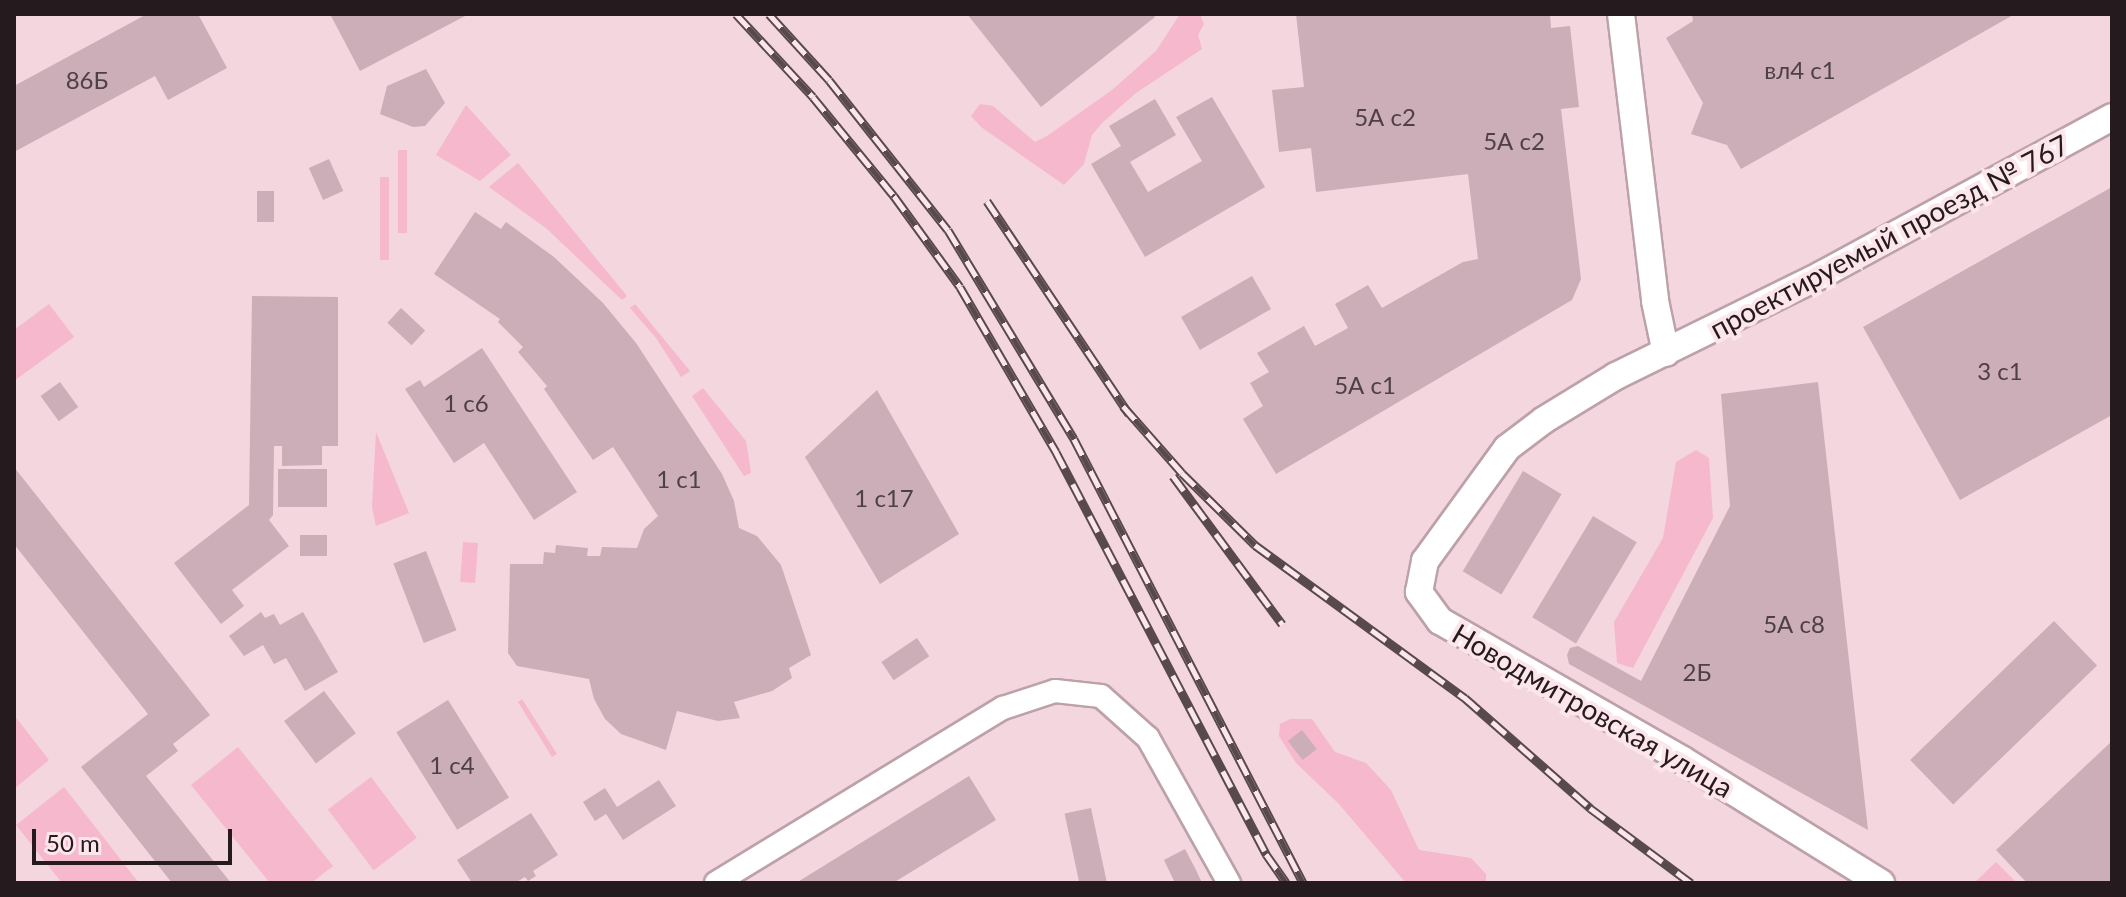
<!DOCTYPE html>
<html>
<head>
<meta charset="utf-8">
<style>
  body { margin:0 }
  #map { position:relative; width:2126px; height:897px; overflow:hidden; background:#f4d6df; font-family:Lato,sans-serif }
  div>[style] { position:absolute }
  .green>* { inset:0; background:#f5b8cd; transform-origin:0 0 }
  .building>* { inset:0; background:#cbaeb7; transform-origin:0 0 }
  .roads { filter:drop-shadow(2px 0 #bda1aa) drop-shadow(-2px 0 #bda1aa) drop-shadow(0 2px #bda1aa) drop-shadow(0 -2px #bda1aa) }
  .minor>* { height:22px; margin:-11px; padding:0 11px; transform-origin:11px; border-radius:11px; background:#fff }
  .tertiary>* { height:26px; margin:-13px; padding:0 13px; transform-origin:13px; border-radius:13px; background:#fff }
  .rail>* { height:9px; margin-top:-4.5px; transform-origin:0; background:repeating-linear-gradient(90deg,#fde5ec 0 18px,#58494d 0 36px); box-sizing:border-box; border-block:2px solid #58494d }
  span { translate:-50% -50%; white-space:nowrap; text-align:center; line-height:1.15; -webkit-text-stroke:8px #fde5ec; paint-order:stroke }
  .number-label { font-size:24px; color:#4e4044 }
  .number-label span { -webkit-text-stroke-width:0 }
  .street-label { font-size:28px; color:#251b1e }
  .frame { position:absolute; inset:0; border:16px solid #251b1e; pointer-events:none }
  .scale { position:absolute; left:32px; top:829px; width:200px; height:36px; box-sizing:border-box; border:4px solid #251b1e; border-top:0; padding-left:10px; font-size:24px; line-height:28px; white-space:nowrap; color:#251b1e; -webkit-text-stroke:6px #fde5ec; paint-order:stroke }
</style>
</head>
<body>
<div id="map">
  <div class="green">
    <i style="clip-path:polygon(1180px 14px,1200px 14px,1204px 24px,1198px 35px,1202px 49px,1136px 93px,1102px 123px,1092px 135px,1084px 164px,1064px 185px,981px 127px,971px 116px,980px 104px,993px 106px,1035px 142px,1047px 136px,1112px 90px,1156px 51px)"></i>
    <i style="clip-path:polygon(466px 105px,511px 155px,480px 181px,436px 155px)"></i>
    <i style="left:398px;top:150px;width:9px;height:83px"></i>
    <i style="clip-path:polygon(518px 163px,627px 296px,622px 300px,547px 229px,489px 187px)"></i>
    <i style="left:380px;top:177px;width:9px;height:83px"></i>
    <i style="clip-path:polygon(49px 304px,74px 337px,14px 381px,14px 330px)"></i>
    <i style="clip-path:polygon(635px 304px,690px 371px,681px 377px,656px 338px,630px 308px)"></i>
    <i style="clip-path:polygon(703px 388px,746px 441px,751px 473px,744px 476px,692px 396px)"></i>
    <i style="clip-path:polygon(376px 432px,409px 513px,376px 526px,372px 507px)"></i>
    <i style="clip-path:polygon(1696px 450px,1709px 458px,1713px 518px,1633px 668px,1617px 663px,1614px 622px,1663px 538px,1676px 462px)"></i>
    <i style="left:463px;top:542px;width:15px;height:40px;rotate:4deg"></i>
    <i style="clip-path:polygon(522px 699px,557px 754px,552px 757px,518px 702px)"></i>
    <i style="clip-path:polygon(14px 715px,49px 760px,14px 789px)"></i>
    <i style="clip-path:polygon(1290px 719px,1312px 719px,1335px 752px,1366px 763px,1391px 790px,1419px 850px,1471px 858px,1486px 874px,1486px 883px,1406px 883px,1339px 804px,1296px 763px,1279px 736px,1280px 724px)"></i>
    <i style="clip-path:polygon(238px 747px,333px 866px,311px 883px,270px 883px,191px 785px)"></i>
    <i style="left:371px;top:777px;width:76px;height:54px;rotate:53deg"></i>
    <i style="clip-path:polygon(64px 787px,139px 883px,62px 883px,16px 825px)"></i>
    <i style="clip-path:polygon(1996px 862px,2017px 883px,1974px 883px)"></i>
  </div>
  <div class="building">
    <i style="clip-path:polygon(147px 14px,198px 14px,227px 68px,168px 100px,155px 76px,14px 152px,14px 86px)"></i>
    <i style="clip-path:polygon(330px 14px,469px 14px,360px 71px)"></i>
    <i style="clip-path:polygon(967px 14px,1153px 14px,1155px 17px,1041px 107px)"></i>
    <i style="clip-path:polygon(1296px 14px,1550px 14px,1551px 28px,1570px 26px,1579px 107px,1561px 109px,1581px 279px,1572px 300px,1276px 474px,1243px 419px,1263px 406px,1250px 383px,1269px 372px,1257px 353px,1304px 326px,1315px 346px,1348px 328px,1335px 304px,1368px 285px,1382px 308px,1463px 262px,1478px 259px,1468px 174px,1316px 192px,1311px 148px,1279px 152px,1272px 90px,1304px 87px)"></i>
    <i style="clip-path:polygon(1692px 14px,2015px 14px,1741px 169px,1727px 145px,1691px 134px,1703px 103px,1666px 38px,1693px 21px)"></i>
    <i style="clip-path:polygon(426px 69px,445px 103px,425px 126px,413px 127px,380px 114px,387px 86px)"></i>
    <i style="clip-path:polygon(1212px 97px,1265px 187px,1145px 257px,1091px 164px,1121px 146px,1109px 126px,1155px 99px,1176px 135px,1130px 162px,1148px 192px,1202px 161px,1176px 117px)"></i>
    <i style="left:329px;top:159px;width:35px;height:22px;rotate:66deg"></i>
    <i style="clip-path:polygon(2112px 187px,2112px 415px,1960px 500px,1863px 327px)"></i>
    <i style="left:274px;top:191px;width:31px;height:17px;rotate:90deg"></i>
    <i style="clip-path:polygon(475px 212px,501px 229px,506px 222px,554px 257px,603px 303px,636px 343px,722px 474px,734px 501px,739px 528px,757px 536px,781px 565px,811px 655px,789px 668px,792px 678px,772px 691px,734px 702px,740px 718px,718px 721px,677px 711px,666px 750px,621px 734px,605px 719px,594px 699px,589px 679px,517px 666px,508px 653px,510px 564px,543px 564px,544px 552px,555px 553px,556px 545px,588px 548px,587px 556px,600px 556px,602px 547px,637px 548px,644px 529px,658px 516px,613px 447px,593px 460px,544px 389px,547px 386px,518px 352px,523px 347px,498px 322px,500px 319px,434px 274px)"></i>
    <i style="left:1252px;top:276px;width:38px;height:82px;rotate:60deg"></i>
    <i style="clip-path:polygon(252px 296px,338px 297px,338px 446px,322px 446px,322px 465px,282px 466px,282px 446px,274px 446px,273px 515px,269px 520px,289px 546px,232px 590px,244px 606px,221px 624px,174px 563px,249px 505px)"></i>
    <i style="left:401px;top:308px;width:33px;height:20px;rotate:43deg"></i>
    <i style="clip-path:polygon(482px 348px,577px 492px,534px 520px,484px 443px,454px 463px,405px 389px,420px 380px,424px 387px)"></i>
    <i style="left:60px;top:382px;width:31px;height:24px;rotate:54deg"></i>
    <i style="clip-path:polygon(1818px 382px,1858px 741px,1868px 830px,1569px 664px,1567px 655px,1570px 648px,1578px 646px,1641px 681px,1730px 506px,1721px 394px)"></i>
    <i style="clip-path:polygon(877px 390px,959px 534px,880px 584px,805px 457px)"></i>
    <i style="clip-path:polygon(14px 467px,210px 715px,173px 744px,178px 751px,146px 776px,231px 883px,172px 883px,81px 767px,148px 714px,14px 544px)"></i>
    <i style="left:278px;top:469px;width:49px;height:38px"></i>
    <i style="left:1523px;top:471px;width:45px;height:117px;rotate:31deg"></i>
    <i style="left:1593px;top:516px;width:51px;height:118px;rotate:31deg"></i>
    <i style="left:300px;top:535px;width:27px;height:21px"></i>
    <i style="left:426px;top:551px;width:85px;height:35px;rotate:69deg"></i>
    <i style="clip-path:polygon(261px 612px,265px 618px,274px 614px,280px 625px,303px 612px,338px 672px,305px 691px,286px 658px,274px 664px,263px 645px,244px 656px,229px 636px)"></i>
    <i style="left:2054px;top:621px;width:62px;height:200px;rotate:46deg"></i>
    <i style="left:917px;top:638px;width:22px;height:43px;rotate:56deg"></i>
    <i style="left:324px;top:691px;width:53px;height:50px;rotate:53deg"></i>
    <i style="left:448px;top:700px;width:115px;height:61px;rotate:58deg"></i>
    <i style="left:1302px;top:730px;width:24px;height:18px;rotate:52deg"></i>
    <i style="clip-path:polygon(2112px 741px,2112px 883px,2027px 883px,1996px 850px)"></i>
    <i style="clip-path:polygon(969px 776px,996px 820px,893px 883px,796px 883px)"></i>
    <i style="clip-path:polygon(659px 780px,676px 806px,623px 840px,606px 814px,595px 821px,583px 802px,605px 788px,617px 807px)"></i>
    <i style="left:1091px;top:808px;width:77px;height:27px;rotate:78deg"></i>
    <i style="clip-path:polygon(531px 813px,558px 855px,533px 871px,536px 876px,528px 881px,525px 877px,515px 883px,472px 883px,457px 860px)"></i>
    <i style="clip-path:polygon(1185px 849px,1196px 870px,1202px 883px,1175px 883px,1164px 860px)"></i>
  </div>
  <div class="roads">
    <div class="minor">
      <i style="left:716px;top:883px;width:336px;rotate:-31.4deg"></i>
      <i style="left:1003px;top:708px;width:55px;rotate:-18.1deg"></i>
      <i style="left:1055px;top:691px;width:46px;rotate:6.2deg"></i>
      <i style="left:1101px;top:696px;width:63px;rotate:41.8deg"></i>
      <i style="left:1148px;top:738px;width:166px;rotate:60.8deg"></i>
    </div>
    <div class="tertiary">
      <i style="left:1621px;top:14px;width:289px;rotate:83.2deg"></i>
      <i style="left:1655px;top:301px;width:53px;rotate:78.1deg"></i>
      <i style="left:1881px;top:883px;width:233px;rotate:-148.2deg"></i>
      <i style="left:1683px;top:760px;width:280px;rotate:-150.2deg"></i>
      <i style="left:1440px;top:621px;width:36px;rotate:-126deg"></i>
      <i style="left:1419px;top:592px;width:32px;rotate:-79deg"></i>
      <i style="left:1425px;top:561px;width:140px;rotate:-54deg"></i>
      <i style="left:1507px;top:448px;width:46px;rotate:-37.1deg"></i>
      <i style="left:1544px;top:420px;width:84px;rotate:-31.4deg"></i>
      <i style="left:1616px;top:376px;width:229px;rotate:-26.2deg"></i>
      <i style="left:1821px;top:275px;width:331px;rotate:-28.5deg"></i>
    </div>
  </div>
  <div class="rail">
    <i style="left:736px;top:14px;width:113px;rotate:47.1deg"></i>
    <i style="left:813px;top:97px;width:128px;rotate:50.7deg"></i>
    <i style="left:894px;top:196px;width:112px;rotate:54deg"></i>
    <i style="left:960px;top:287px;width:191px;rotate:59.8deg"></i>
    <i style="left:1056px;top:452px;width:454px;rotate:62.4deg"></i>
    <i style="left:1266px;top:854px;width:35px;rotate:55deg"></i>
    <i style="left:769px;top:14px;width:89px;rotate:47.7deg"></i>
    <i style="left:829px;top:80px;width:191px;rotate:51.6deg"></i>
    <i style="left:948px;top:230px;width:244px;rotate:58.9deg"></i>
    <i style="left:1074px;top:439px;width:500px;rotate:62.7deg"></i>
    <i style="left:987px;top:201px;width:256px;rotate:56.3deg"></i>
    <i style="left:1123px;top:406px;width:89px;rotate:48.6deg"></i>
    <i style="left:1182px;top:473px;width:103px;rotate:44.6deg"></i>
    <i style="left:1255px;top:545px;width:260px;rotate:36.1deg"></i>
    <i style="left:1465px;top:698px;width:167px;rotate:41.3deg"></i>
    <i style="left:1590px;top:808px;width:126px;rotate:36.6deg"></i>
    <i style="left:1173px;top:476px;width:184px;rotate:53.6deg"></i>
  </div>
  <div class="number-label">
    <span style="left:1800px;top:70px">вл4 с1</span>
    <span style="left:87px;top:80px">86Б</span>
    <span style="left:1385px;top:117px">5А с2</span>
    <span style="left:1514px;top:141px">5А с2</span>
    <span style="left:2000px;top:371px">3 с1</span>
    <span style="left:1365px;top:385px">5А с1</span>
    <span style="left:466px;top:403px">1 с6</span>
    <span style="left:679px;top:479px">1 с1</span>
    <span style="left:884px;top:498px">1 с17</span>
    <span style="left:1794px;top:624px">5А с8</span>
    <span style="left:1697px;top:672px">2Б</span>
    <span style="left:452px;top:765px">1 с4</span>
  </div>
  <div class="street-label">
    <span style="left:1889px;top:236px;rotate:-28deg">проектируемый проезд № 767</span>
    <span style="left:1593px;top:710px;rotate:30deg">Новодмитровская улица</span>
  </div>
  <div class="frame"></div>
  <div class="scale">50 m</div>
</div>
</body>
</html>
